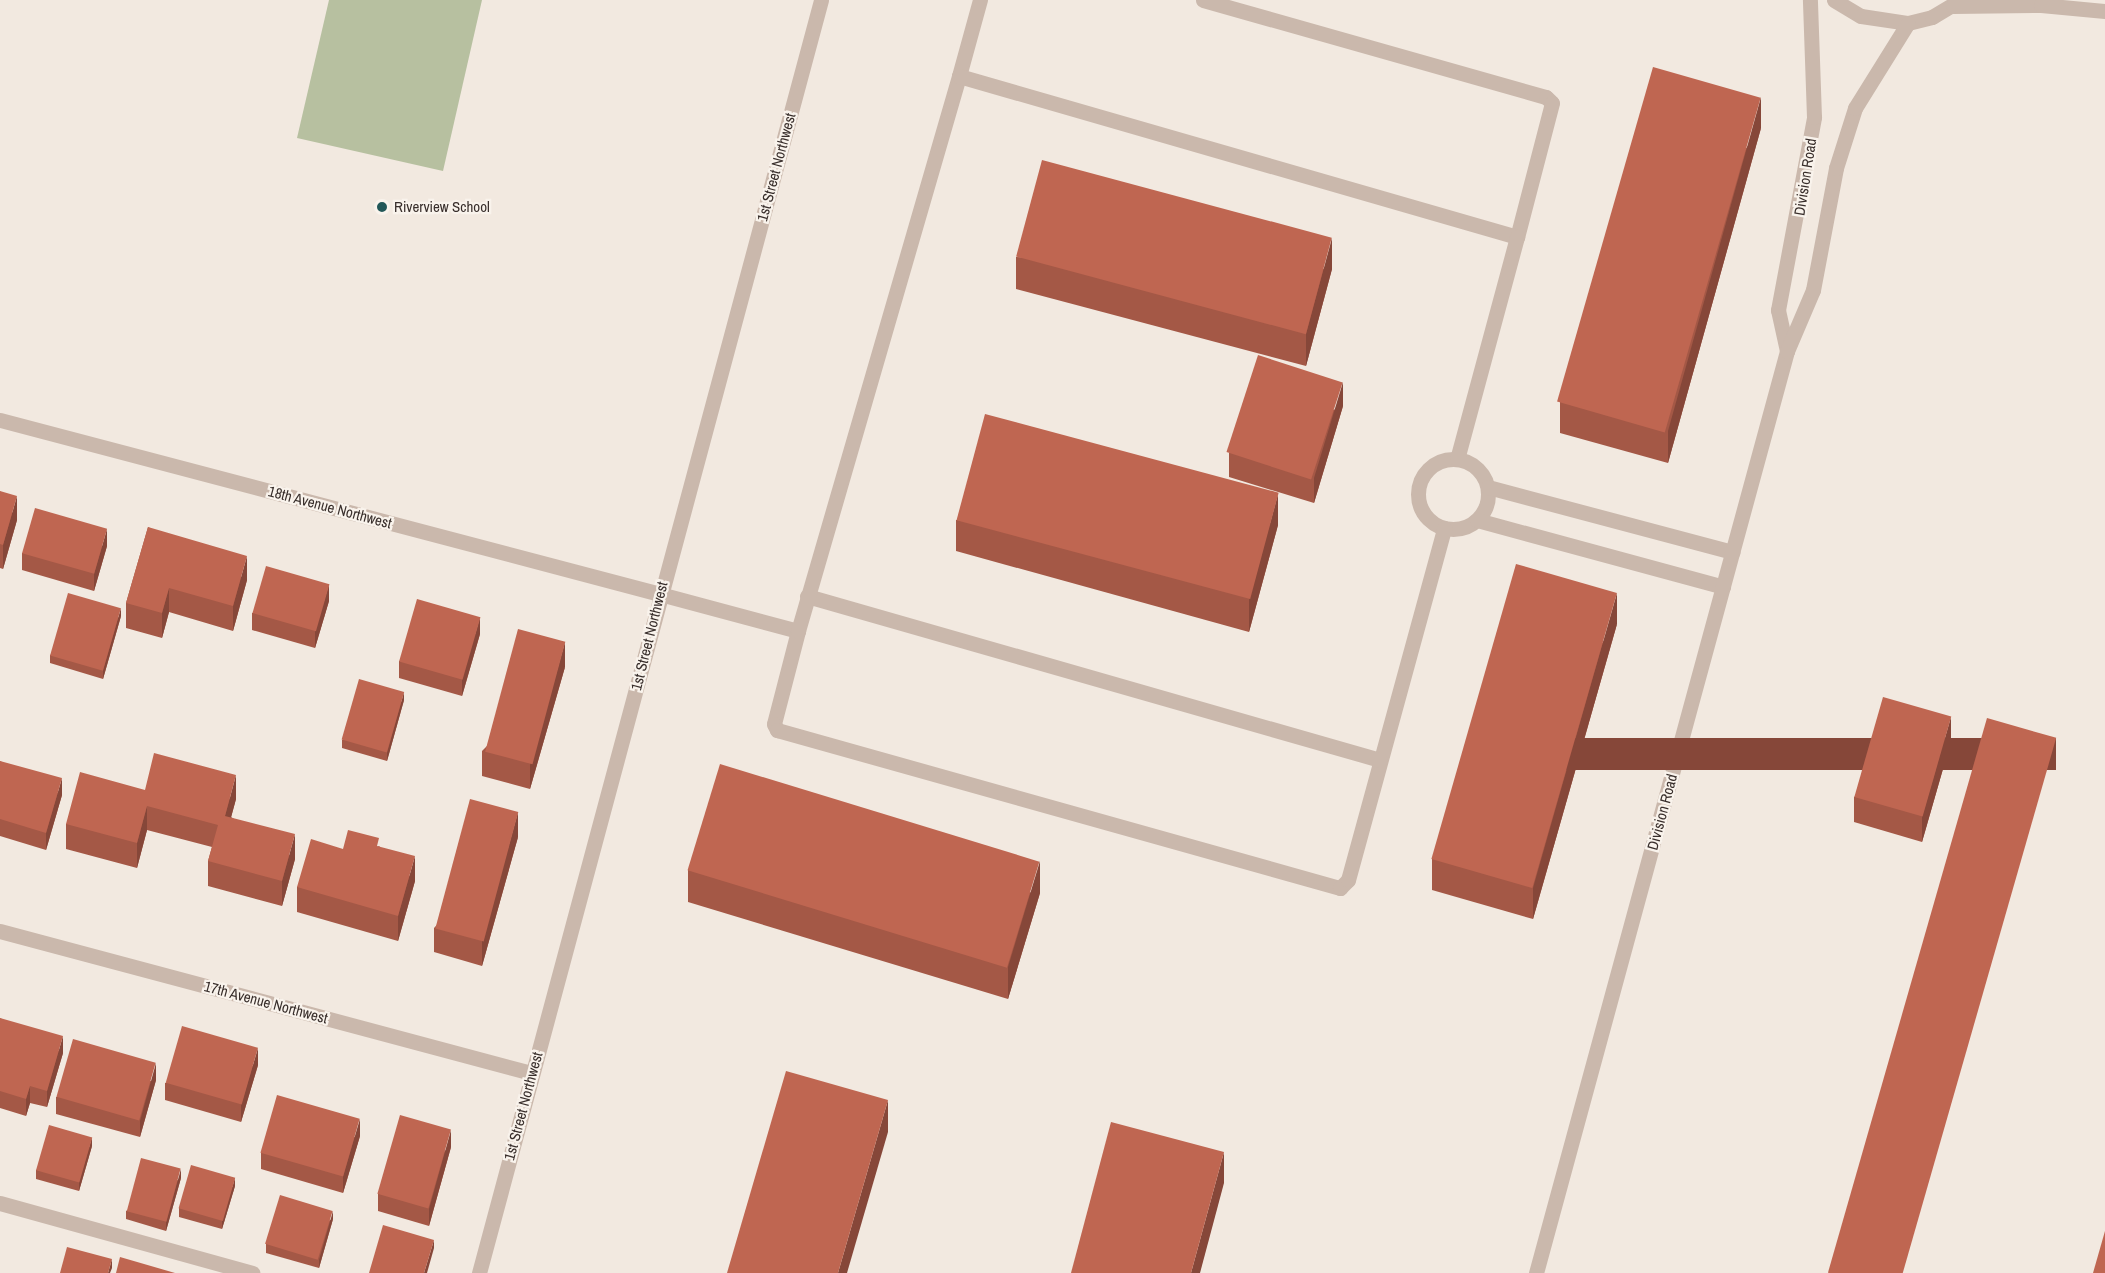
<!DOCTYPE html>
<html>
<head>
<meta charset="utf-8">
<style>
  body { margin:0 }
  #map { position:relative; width:2105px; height:1273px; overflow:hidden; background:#f2e9e0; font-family:"Archivo Narrow",sans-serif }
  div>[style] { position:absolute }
  .green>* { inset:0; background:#b7c0a0 }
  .service>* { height:15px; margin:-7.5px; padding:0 7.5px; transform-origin:7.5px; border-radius:7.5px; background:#cab8ac }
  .service>.ring { margin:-7.5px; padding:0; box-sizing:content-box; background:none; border:15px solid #cab8ac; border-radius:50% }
  .minor>* { height:15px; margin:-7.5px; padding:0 7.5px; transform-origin:7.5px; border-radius:7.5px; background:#cab8ac }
  .tertiary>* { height:15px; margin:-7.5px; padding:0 7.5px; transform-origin:7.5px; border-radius:7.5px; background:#cab8ac }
  .wall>* { inset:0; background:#a45846 }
  .shaded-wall>* { inset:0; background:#864739; transform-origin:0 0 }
  .building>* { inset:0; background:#bf6651; transform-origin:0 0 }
  .dots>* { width:16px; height:16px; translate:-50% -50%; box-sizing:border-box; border:3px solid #f9f3ec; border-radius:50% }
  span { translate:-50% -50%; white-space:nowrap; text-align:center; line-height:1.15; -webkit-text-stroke:4.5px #f9f3ec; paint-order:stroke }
  .street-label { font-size:15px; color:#382e2b }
  .poi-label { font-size:15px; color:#382e2b }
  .left { translate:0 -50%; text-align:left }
</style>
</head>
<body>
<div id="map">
  <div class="green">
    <i style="clip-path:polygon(329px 0,482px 0,443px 171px,297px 138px)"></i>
  </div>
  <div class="service">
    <i style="left:1203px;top:0;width:356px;rotate:15.8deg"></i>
    <i style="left:1546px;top:97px;width:8px;rotate:45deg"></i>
    <i style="left:1552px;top:103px;width:138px;rotate:104.6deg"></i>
    <i style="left:959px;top:76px;width:79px;rotate:-74.6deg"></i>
    <i class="ring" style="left:1418px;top:459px;width:55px;height:55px"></i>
    <i style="left:1488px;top:487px;width:253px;rotate:14.9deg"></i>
    <i style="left:1477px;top:520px;width:255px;rotate:15.2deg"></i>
    <i style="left:660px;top:594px;width:143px;rotate:15deg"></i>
    <i style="left:798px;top:631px;width:96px;rotate:104.5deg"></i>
    <i style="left:774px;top:724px;width:7px;rotate:63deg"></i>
    <i style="left:777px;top:730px;width:585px;rotate:15.68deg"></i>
    <i style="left:1340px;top:888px;width:11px;rotate:-45deg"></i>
    <i style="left:1348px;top:880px;width:365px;rotate:-74.7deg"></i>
    <i style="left:807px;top:596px;width:596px;rotate:15.97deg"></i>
    <i style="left:798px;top:631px;width:578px;rotate:-73.82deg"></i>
    <i style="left:959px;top:76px;width:581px;rotate:16.09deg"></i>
    <i style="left:1517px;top:237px;width:230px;rotate:105.1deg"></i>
    <i style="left:0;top:1203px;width:262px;rotate:15.5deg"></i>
  </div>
  <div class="minor">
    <i style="left:0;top:420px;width:683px;rotate:14.77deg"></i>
    <i style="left:0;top:931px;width:550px;rotate:14.97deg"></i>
    <i style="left:479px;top:1273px;width:1318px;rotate:-74.96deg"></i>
  </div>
  <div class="tertiary">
    <i style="left:1834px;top:0;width:31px;rotate:31deg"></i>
    <i style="left:1861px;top:16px;width:48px;rotate:8.5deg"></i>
    <i style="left:1908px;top:23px;width:25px;rotate:-14deg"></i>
    <i style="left:1932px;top:17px;width:31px;rotate:-31deg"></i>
    <i style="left:1953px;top:6px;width:88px;rotate:-0.7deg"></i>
    <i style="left:2041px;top:5px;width:64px;rotate:5.4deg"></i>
    <i style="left:1787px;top:351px;width:42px;rotate:-102.4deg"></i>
    <i style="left:1778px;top:310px;width:196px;rotate:-79.4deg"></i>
    <i style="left:1814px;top:117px;width:117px;rotate:-92deg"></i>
    <i style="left:1536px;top:1273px;width:956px;rotate:-74.77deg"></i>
    <i style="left:1787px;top:351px;width:66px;rotate:-66.9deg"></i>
    <i style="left:1813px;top:290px;width:124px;rotate:-79.3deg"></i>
    <i style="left:1836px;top:168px;width:63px;rotate:-72.4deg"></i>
    <i style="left:1855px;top:108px;width:100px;rotate:-58.1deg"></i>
  </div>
  <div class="wall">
    <i style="clip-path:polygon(1761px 128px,1668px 463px,1560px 433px,1560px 402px)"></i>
    <i style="clip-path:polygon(1016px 257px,1332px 269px,1306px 366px,1016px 289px)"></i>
    <i style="clip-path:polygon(1343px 406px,1314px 503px,1229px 477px,1229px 453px)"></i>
    <i style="clip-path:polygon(0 491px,17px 520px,3px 569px,0 568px)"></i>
    <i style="clip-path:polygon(956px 520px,1278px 525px,1249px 632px,956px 551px)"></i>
    <i style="clip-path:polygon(148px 527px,247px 580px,233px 631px,169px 612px,162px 638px,126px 628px,126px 603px)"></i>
    <i style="clip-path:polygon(107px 546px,94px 591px,22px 570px,22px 553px)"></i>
    <i style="clip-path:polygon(329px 601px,315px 648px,252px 630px,252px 613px)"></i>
    <i style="clip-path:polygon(121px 616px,103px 679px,50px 663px,50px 655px)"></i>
    <i style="clip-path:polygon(1617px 624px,1533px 919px,1432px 890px,1432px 859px)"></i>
    <i style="clip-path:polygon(480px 634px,462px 696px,399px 678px,399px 661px)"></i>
    <i style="clip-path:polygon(565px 667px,530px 789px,482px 776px,482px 751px)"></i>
    <i style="clip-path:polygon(404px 700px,387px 761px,342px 748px,342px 740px)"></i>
    <i style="clip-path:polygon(1951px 741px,1922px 842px,1854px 822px,1854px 797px)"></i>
    <i style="clip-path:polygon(0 761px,62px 795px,46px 850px,0 836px)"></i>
    <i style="clip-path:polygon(145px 790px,236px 799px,231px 817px,295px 859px,282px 906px,208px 886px,208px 861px,212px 847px,147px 830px,137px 868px,66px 849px,66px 824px)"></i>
    <i style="clip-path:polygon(518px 837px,482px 966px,434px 952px,434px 928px)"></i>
    <i style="clip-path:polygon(379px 846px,415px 881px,398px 941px,297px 912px,297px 887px)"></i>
    <i style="clip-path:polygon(688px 870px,1040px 893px,1008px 999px,688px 902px)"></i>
    <i style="clip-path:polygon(0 1018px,63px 1053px,47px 1107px,30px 1103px,26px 1116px,0 1108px)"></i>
    <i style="clip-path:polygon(258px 1065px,241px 1122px,165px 1100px,165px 1083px)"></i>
    <i style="clip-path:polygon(156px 1080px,140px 1137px,56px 1114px,56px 1097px)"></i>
    <i style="clip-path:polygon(360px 1136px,343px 1193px,261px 1169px,261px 1153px)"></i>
    <i style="clip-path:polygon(92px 1146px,79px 1191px,36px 1179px,36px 1170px)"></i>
    <i style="clip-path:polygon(451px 1147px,429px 1226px,378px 1211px,378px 1194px)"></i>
    <i style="clip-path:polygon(181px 1178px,166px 1231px,126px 1219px,126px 1211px)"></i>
    <i style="clip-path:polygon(235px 1186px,222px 1229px,179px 1217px,179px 1208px)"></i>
    <i style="clip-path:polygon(333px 1219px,319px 1268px,266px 1253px,266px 1244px)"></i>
  </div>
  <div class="shaded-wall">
    <i style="clip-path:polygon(1761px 97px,1761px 128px,1668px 463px,1668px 431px)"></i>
    <i style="clip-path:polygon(1332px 238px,1332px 269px,1306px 366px,1306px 334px)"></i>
    <i style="clip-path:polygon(1343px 382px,1343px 406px,1314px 503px,1314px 478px)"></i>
    <i style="clip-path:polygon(1278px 494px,1278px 525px,1249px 632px,1249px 600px)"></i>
    <i style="clip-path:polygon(17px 496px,17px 520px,3px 569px,3px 545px)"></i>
    <i style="clip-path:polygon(107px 529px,107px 546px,94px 591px,94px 574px)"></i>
    <i style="clip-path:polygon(247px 556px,247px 580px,233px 631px,233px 606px)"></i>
    <i style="clip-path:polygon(329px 584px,329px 601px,315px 648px,315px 631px)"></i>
    <i style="clip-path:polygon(169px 588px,169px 612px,162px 638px,162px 613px)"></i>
    <i style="clip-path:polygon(1617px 593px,1617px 624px,1533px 919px,1533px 888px)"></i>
    <i style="clip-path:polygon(121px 608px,121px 616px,103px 679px,103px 670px)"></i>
    <i style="clip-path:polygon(480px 617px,480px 634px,462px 696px,462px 679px)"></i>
    <i style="clip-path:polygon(565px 642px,565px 667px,530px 789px,530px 765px)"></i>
    <i style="clip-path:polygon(404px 692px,404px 700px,387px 761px,387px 753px)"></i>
    <i style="clip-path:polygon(1951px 717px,1951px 741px,1922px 842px,1922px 817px)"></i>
    <i style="left:2056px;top:738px;width:32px;height:556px;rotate:90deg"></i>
    <i style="clip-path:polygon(236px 775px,236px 799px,225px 840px,225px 816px)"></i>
    <i style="clip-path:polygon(62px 778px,62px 795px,46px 850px,46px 833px)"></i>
    <i style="clip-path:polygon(147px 806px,147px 830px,137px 868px,137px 843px)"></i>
    <i style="clip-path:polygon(518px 812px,518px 837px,482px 966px,482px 941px)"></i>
    <i style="clip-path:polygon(295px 834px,295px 859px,282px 906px,282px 881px)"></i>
    <i style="clip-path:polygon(415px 856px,415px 881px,398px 941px,398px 916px)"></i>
    <i style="clip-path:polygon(1040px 861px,1040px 893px,1008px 999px,1008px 967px)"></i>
    <i style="clip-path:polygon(63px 1036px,63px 1053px,47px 1107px,47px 1091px)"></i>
    <i style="clip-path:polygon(258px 1048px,258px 1065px,241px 1122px,241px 1105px)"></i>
    <i style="clip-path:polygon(156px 1063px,156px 1080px,140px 1137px,140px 1121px)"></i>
    <i style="clip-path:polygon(30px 1086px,30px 1103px,26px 1116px,26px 1099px)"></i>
    <i style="clip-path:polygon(888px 1100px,888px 1132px,847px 1273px,838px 1273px)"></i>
    <i style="clip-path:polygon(360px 1119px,360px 1136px,343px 1193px,343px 1176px)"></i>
    <i style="clip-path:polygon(451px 1130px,451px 1147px,429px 1226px,429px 1209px)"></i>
    <i style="clip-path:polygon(92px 1137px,92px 1146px,79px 1191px,79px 1182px)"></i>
    <i style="clip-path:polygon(1224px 1152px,1224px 1183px,1200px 1273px,1191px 1273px)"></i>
    <i style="clip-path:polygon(181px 1169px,181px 1178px,166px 1231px,166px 1222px)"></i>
    <i style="clip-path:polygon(235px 1178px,235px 1186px,222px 1229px,222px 1221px)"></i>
    <i style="clip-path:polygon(333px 1211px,333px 1219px,319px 1268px,319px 1260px)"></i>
    <i style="clip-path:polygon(434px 1240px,434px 1248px,427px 1273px,424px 1273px)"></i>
    <i style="clip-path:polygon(112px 1259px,112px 1268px,110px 1273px,108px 1273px)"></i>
  </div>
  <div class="building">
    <i style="left:1653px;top:67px;width:112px;height:348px;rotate:16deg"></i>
    <i style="left:1042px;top:160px;width:300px;height:100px;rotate:15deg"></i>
    <i style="left:1258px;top:355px;width:89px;height:102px;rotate:18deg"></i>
    <i style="left:985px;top:414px;width:304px;height:110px;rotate:15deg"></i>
    <i style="clip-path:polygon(0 491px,17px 496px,3px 545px,0 544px)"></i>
    <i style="left:35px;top:508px;width:75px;height:47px;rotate:16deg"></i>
    <i style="clip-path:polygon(148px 527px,247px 556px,233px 606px,169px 588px,162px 613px,126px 603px)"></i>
    <i style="left:1516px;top:564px;width:105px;height:307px;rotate:16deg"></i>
    <i style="left:266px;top:566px;width:66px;height:49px;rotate:16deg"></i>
    <i style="left:68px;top:593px;width:55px;height:65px;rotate:16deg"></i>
    <i style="left:417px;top:599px;width:66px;height:65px;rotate:16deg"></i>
    <i style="left:518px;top:629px;width:49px;height:127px;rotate:15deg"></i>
    <i style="left:359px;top:679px;width:47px;height:63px;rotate:16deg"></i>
    <i style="left:1883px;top:697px;width:71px;height:104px;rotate:16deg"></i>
    <i style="left:1987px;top:718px;width:72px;height:577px;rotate:16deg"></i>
    <i style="clip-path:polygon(154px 753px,236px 775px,225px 816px,295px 834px,282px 881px,208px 861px,218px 825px,147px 806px,137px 843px,66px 824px,80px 772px,145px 790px)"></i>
    <i style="clip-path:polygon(0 761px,62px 778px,46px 833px,0 819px)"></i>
    <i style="left:720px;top:764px;width:334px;height:111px;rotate:17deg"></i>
    <i style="left:470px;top:799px;width:50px;height:134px;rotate:15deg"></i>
    <i style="clip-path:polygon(348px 830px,379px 838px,377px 846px,415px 856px,398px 916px,297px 887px,311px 839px,343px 849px)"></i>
    <i style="clip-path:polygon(0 1018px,63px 1036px,47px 1091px,30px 1086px,26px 1099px,0 1091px)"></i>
    <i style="left:182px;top:1026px;width:79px;height:59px;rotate:16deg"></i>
    <i style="left:73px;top:1039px;width:86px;height:60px;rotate:16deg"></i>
    <i style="clip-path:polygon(786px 1071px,888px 1100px,838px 1273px,727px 1273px)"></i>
    <i style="left:277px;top:1095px;width:86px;height:60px;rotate:16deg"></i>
    <i style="left:400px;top:1115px;width:53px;height:82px;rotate:16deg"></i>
    <i style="clip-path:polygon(1111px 1122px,1224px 1152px,1191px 1273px,1071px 1273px)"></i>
    <i style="left:49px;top:1125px;width:45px;height:47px;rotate:16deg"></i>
    <i style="left:141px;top:1158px;width:41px;height:55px;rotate:15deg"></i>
    <i style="left:191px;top:1165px;width:46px;height:45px;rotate:16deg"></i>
    <i style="left:280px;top:1195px;width:55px;height:51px;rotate:17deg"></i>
    <i style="clip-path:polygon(383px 1225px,434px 1240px,424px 1273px,369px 1273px)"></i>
    <i style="clip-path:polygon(2105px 1231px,2105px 1273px,2093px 1273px)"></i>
    <i style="clip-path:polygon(67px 1247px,112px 1259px,108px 1273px,60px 1273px)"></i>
    <i style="clip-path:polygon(120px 1257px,175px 1273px,116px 1273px)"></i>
  </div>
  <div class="dots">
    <i style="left:382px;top:207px;background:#225758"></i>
  </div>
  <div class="street-label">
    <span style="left:776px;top:167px;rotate:-75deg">1st Street Northwest</span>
    <span style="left:1805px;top:177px;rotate:-81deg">Division Road</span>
    <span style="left:330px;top:507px;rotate:15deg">18th Avenue Northwest</span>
    <span style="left:649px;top:636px;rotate:-76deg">1st Street Northwest</span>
    <span style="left:1662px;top:812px;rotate:-75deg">Division Road</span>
    <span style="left:266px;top:1002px;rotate:15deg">17th Avenue Northwest</span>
    <span style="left:523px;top:1106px;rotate:-75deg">1st Street Northwest</span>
  </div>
  <div class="poi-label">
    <span class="left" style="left:394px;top:207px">Riverview School</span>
  </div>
</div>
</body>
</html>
